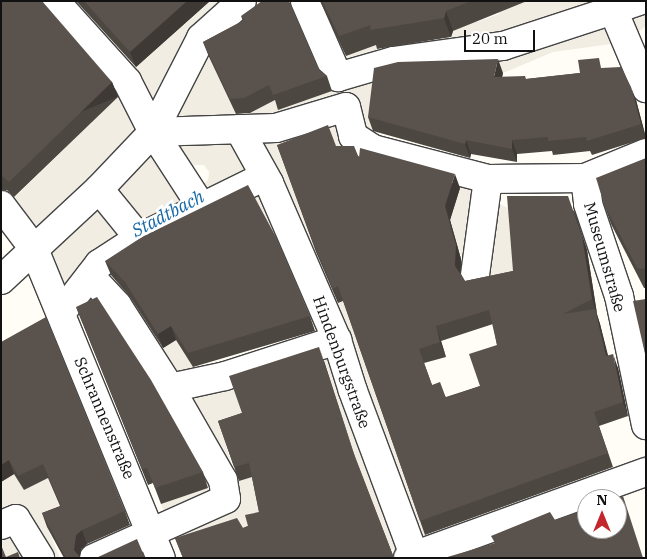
<!DOCTYPE html>
<html>
<head>
<meta charset="utf-8">
<style>
  body { margin:0 }
  #map { position:relative; width:647px; height:559px; overflow:hidden; background:#fffdf5; font-family:"IBM Plex Serif",serif }
  div>[style] { position:absolute }
  .plaza>* { inset:0; background:#f1ede2 }
  .roads { filter:drop-shadow(1px 0 #444) drop-shadow(-1px 0 #444) drop-shadow(0 1px #444) drop-shadow(0 -1px #444) }
  .minor>* { height:28px; margin:-14px; padding:0 14px; transform-origin:14px; border-radius:14px; background:#fff }
  .wall>* { inset:0; background:#4d4742 }
  .shaded-wall>* { inset:0; background:#3f3936; transform-origin:0 0 }
  .building>* { inset:0; background:#5a524d }
  span { translate:-50% -50%; white-space:nowrap; text-align:center; line-height:1.15; -webkit-text-stroke:5px #fff; paint-order:stroke }
  .street-label { font-size:16px; color:#111 }
  .water-label { font-size:18px; color:#1768a6; font-style:italic }
  .frame { position:absolute; inset:0; border:2px solid #111; pointer-events:none }
  .north { position:absolute; left:577px; top:489px; width:50px; height:50px; box-sizing:border-box; background:#fff; border:1px solid #a0a0a0; border-radius:50%; rotate:0deg; font-size:14px; font-weight:700; line-height:20px; text-align:center; color:#111 }
  .north::after { content:''; display:block; margin:auto; width:18px; height:22px; background:#c4262e; clip-path:polygon(50% 0,100% 100%,50% 72%,0 100%) }
  .scale { position:absolute; left:464px; top:30px; width:71px; height:22px; box-sizing:border-box; border:2px solid #111; border-top:0; padding-left:6px; font-size:15px; line-height:18px; white-space:nowrap; color:#111; -webkit-text-stroke:4px #fff; paint-order:stroke }
</style>
</head>
<body>
<div id="map">
  <div class="plaza">
    <i style="clip-path:polygon(evenodd,211px 1px,316px 1px,330px 36px,339px 33px,376px 45px,379px 52px,385px 49px,383px 42px,413px 31px,417px 44px,414px 45px,434px 43px,447px 36px,449px 40px,452px 39px,450px 35px,472px 9px,477px 22px,499px 14px,501px 5px,527px 1px,646px 1px,646px 26px,626px 42px,553px 52px,503px 73px,379px 86px,344px 300px,426px 537px,391px 550px,350px 444px,324px 360px,247px 427px,223px 434px,236px 481px,254px 476px,264px 525px,180px 552px,161px 504px,208px 488px,112px 308px,79px 324px,12px 200px,126px 89px,128px 74px,211px 1px,288px 3px,315px 47px,332px 91px,278px 109px,275px 100px,239px 119px,208px 56px,245px 37px,288px 3px,211px 1px,195px 165px,204px 165px,209px 172px,208px 180px,202px 185px,189px 170px,195px 165px,211px 1px,235px 177px,101px 250px,150px 217px,235px 177px,211px 1px,280px 248px,316px 333px,203px 371px,194px 368px,183px 351px,194px 329px,163px 348px,157px 345px,102px 272px,280px 248px)"></i>
    <i style="clip-path:polygon(461px 185px,512px 210px,518px 269px,470px 293px,460px 251px,445px 231px)"></i>
    <i style="clip-path:polygon(14px 474px,24px 490px,48px 478px,65px 520px,47px 527px,60px 558px,6px 558px,1px 547px,1px 482px)"></i>
  </div>
  <div class="roads">
    <div class="minor">
      <i style="left:55px;top:1px;width:108px;rotate:48deg"></i>
      <i style="left:127px;top:81px;width:57px;rotate:63deg"></i>
      <i style="left:153px;top:132px;width:88px;rotate:57deg"></i>
      <i style="left:305px;top:1px;width:83px;rotate:66.5deg"></i>
      <i style="left:338px;top:77px;width:57px;rotate:-16.2deg"></i>
      <i style="left:393px;top:61px;width:111px;rotate:-7.8deg"></i>
      <i style="left:503px;top:46px;width:116px;rotate:-18.1deg"></i>
      <i style="left:613px;top:10px;width:9px;rotate:-96deg"></i>
      <i style="left:639px;top:1px;width:28px;rotate:161deg"></i>
      <i style="left:613px;top:10px;width:85px;rotate:67.1deg"></i>
      <i style="left:239px;top:129px;width:62px;rotate:60.9deg"></i>
      <i style="left:269px;top:183px;width:171px;rotate:66.6deg"></i>
      <i style="left:337px;top:340px;width:53px;rotate:72.6deg"></i>
      <i style="left:353px;top:391px;width:178px;rotate:69.6deg"></i>
      <i style="left:153px;top:132px;width:123px;rotate:-1.9deg"></i>
      <i style="left:276px;top:128px;width:73px;rotate:-16.7deg"></i>
      <i style="left:346px;top:107px;width:30px;rotate:76deg"></i>
      <i style="left:353px;top:136px;width:24px;rotate:33deg"></i>
      <i style="left:373px;top:149px;width:119px;rotate:14.6deg"></i>
      <i style="left:488px;top:179px;width:97px;rotate:-0.6deg"></i>
      <i style="left:585px;top:178px;width:66px;rotate:-22.3deg"></i>
      <i style="left:585px;top:178px;width:26px;rotate:83deg"></i>
      <i style="left:588px;top:204px;width:97px;rotate:71.4deg"></i>
      <i style="left:619px;top:296px;width:132px;rotate:78.2deg"></i>
      <i style="left:99px;top:189px;width:63px;rotate:50.8deg"></i>
      <i style="left:1px;top:205px;width:55px;rotate:53.1deg"></i>
      <i style="left:34px;top:249px;width:334px;rotate:67.7deg"></i>
      <i style="left:475px;top:275px;width:97px;rotate:-82.3deg"></i>
      <i style="left:90px;top:276px;width:40px;rotate:47deg"></i>
      <i style="left:117px;top:305px;width:98px;rotate:57.4deg"></i>
      <i style="left:170px;top:388px;width:106px;rotate:60.1deg"></i>
      <i style="left:223px;top:480px;width:19px;rotate:81deg"></i>
      <i style="left:226px;top:499px;width:145px;rotate:155.9deg"></i>
      <i style="left:1px;top:280px;width:134px;rotate:-42.9deg"></i>
      <i style="left:99px;top:189px;width:79px;rotate:-46.5deg"></i>
      <i style="left:153px;top:132px;width:106px;rotate:-62.9deg"></i>
      <i style="left:201px;top:38px;width:55px;rotate:-42.1deg"></i>
      <i style="left:61px;top:313px;width:62px;rotate:-52.2deg"></i>
      <i style="left:99px;top:264px;width:48px;rotate:-33deg"></i>
      <i style="left:139px;top:238px;width:140px;rotate:-26.2deg"></i>
      <i style="left:170px;top:388px;width:56px;rotate:-12.3deg"></i>
      <i style="left:225px;top:376px;width:118px;rotate:-17.8deg"></i>
      <i style="left:1px;top:525px;width:16px;rotate:-22deg"></i>
      <i style="left:16px;top:519px;width:46px;rotate:58.4deg"></i>
      <i style="left:408px;top:558px;width:253px;rotate:-19.9deg"></i>
    </div>
  </div>
  <div class="wall">
    <i style="clip-path:polygon(1px 1px,112px 82px,118px 97px,14px 197px,7px 190px,1px 191px)"></i>
    <i style="clip-path:polygon(76px 1px,210px 1px,136px 67px)"></i>
    <i style="clip-path:polygon(320px 1px,527px 1px,453px 31px,451px 37px,377px 49px,376px 45px,346px 56px)"></i>
    <i style="clip-path:polygon(241px 16px,318px 68px,327px 76px,332px 91px,278px 110px,275px 100px,250px 113px,236px 114px,209px 57px,203px 42px,243px 21px)"></i>
    <i style="clip-path:polygon(603px 68px,636px 100px,646px 138px,592px 155px,590px 151px,553px 155px,552px 151px,517px 154px,517px 162px,471px 154px,470px 158px,373px 131px,368px 117px,503px 73px,502px 77px,526px 79px,580px 73px)"></i>
    <i style="clip-path:polygon(evenodd,277px 145px,336px 146px,359px 158px,460px 188px,450px 220px,461px 259px,461px 274px,465px 281px,513px 271px,574px 210px,587px 250px,597px 314px,600px 324px,608px 355px,618px 368px,628px 416px,599px 426px,613px 467px,425px 535px,343px 301px,338px 303px,316px 252px,277px 145px,493px 324px,497px 345px,480px 386px,446px 397px,432px 385px,424px 363px,446px 357px,441px 341px,493px 324px)"></i>
    <i style="clip-path:polygon(646px 158px,646px 288px,644px 288px,611px 224px,604px 204px)"></i>
    <i style="clip-path:polygon(105px 261px,310px 316px,315px 331px,193px 367px,176px 340px,163px 348px,130px 297px,111px 275px)"></i>
    <i style="clip-path:polygon(76px 307px,203px 472px,208px 488px,161px 504px,153px 483px,148px 485px)"></i>
    <i style="clip-path:polygon(1px 342px,125px 511px,130px 525px,87px 544px,81px 549px,80px 557px,89px 558px,64px 558px,47px 527px,42px 513px,60px 506px,48px 478px,24px 490px,14px 474px,1px 482px)"></i>
    <i style="clip-path:polygon(324px 361px,354px 455px,394px 558px,183px 558px,175px 538px,243px 528px,248px 526px,259px 512px,252px 477px,239px 481px,218px 421px,242px 413px)"></i>
  </div>
  <div class="shaded-wall">
    <i style="clip-path:polygon(187px 1px,210px 1px,136px 67px,130px 52px)"></i>
    <i style="clip-path:polygon(446px 11px,453px 31px,451px 37px,444px 18px)"></i>
    <i style="clip-path:polygon(498px 59px,503px 73px,499px 91px,494px 77px)"></i>
    <i style="left:112px;top:82px;width:16px;height:144px;rotate:68deg"></i>
    <i style="clip-path:polygon(631px 87px,636px 100px,646px 138px,641px 124px)"></i>
    <i style="clip-path:polygon(466px 140px,471px 154px,470px 158px,465px 144px)"></i>
    <i style="clip-path:polygon(512px 140px,517px 154px,517px 162px,512px 149px)"></i>
    <i style="clip-path:polygon(455px 174px,460px 188px,450px 220px,461px 259px,460px 280px,455px 266px,445px 206px)"></i>
    <i style="clip-path:polygon(574px 210px,587px 250px,597px 314px,592px 299px)"></i>
    <i style="clip-path:polygon(595px 309px,600px 324px,611px 370px,606px 356px)"></i>
    <i style="clip-path:polygon(171px 326px,176px 340px,163px 348px,158px 334px)"></i>
    <i style="clip-path:polygon(436px 326px,441px 341px,446px 357px,440px 342px)"></i>
    <i style="clip-path:polygon(319px 347px,324px 361px,356px 460px,351px 446px)"></i>
    <i style="clip-path:polygon(613px 354px,618px 368px,628px 416px,623px 402px)"></i>
    <i style="clip-path:polygon(9px 460px,14px 474px,1px 482px,1px 465px)"></i>
    <i style="clip-path:polygon(82px 530px,87px 544px,81px 549px,80px 558px,74px 550px,76px 535px)"></i>
  </div>
  <div class="building">
    <i style="clip-path:polygon(1px 1px,42px 1px,112px 82px,9px 182px,1px 175px)"></i>
    <i style="clip-path:polygon(84px 1px,187px 1px,130px 52px)"></i>
    <i style="clip-path:polygon(262px 1px,289px 1px,318px 68px,327px 76px,273px 95px,269px 85px,244px 98px,230px 99px,203px 42px,244px 20px,241px 16px)"></i>
    <i style="clip-path:polygon(322px 1px,471px 1px,446px 11px,444px 18px,370px 30px,371px 25px,339px 36px)"></i>
    <i style="clip-path:polygon(599px 58px,601px 68px,621px 67px,631px 87px,641px 124px,587px 141px,586px 137px,548px 141px,548px 137px,512px 140px,512px 149px,466px 140px,465px 144px,368px 117px,374px 68px,398px 62px,498px 59px,494px 77px,525px 76px,526px 79px,580px 73px,578px 60px)"></i>
    <i style="clip-path:polygon(evenodd,328px 125px,336px 146px,354px 146px,359px 158px,360px 148px,455px 174px,445px 206px,456px 245px,455px 266px,465px 281px,513px 271px,507px 196px,568px 196px,582px 236px,592px 299px,563px 314px,595px 309px,606px 356px,613px 354px,623px 402px,594px 412px,608px 453px,420px 521px,338px 286px,333px 289px,311px 237px,277px 145px,328px 125px,489px 310px,497px 345px,469px 354px,480px 386px,446px 398px,440px 382px,432px 385px,419px 349px,440px 342px,436px 326px,489px 310px)"></i>
    <i style="clip-path:polygon(646px 158px,646px 267px,643px 269px,637px 268px,604px 204px,596px 178px)"></i>
    <i style="clip-path:polygon(248px 185px,277px 239px,310px 316px,188px 353px,171px 326px,158px 334px,125px 282px,105px 261px,142px 237px)"></i>
    <i style="clip-path:polygon(97px 297px,151px 380px,203px 472px,155px 488px,147px 468px,142px 469px,76px 307px)"></i>
    <i style="clip-path:polygon(646px 299px,646px 358px,633px 301px)"></i>
    <i style="clip-path:polygon(46px 317px,125px 511px,82px 530px,76px 535px,74px 550px,80px 557px,89px 558px,66px 558px,42px 513px,61px 506px,43px 464px,18px 476px,9px 460px,1px 465px,1px 342px)"></i>
    <i style="clip-path:polygon(319px 347px,351px 446px,394px 558px,183px 558px,175px 538px,237px 518px,243px 528px,248px 526px,245px 515px,259px 512px,249px 463px,234px 467px,218px 421px,242px 413px,229px 376px)"></i>
    <i style="clip-path:polygon(623px 496px,643px 558px,444px 558px,495px 543px,491px 536px,550px 512px,555px 520px,587px 509px,587px 529px,617px 529px,617px 499px,615px 499px)"></i>
    <i style="clip-path:polygon(137px 539px,145px 558px,96px 558px)"></i>
    <i style="clip-path:polygon(1px 545px,6px 557px,18px 552px,20px 558px,1px 558px)"></i>
  </div>
  <div class="street-label">
    <span style="left:605px;top:257px;rotate:74deg">Museumstraße</span>
    <span style="left:342px;top:362px;rotate:70deg">Hindenburgstraße</span>
    <span style="left:105px;top:418px;rotate:67deg">Schrannenstraße</span>
  </div>
  <div class="water-label">
    <span style="left:168px;top:214px;rotate:-28deg">Stadtbach</span>
  </div>
  <div class="frame"></div>
  <div class="north">N</div>
  <div class="scale">20 m</div>
</div>
</body>
</html>
